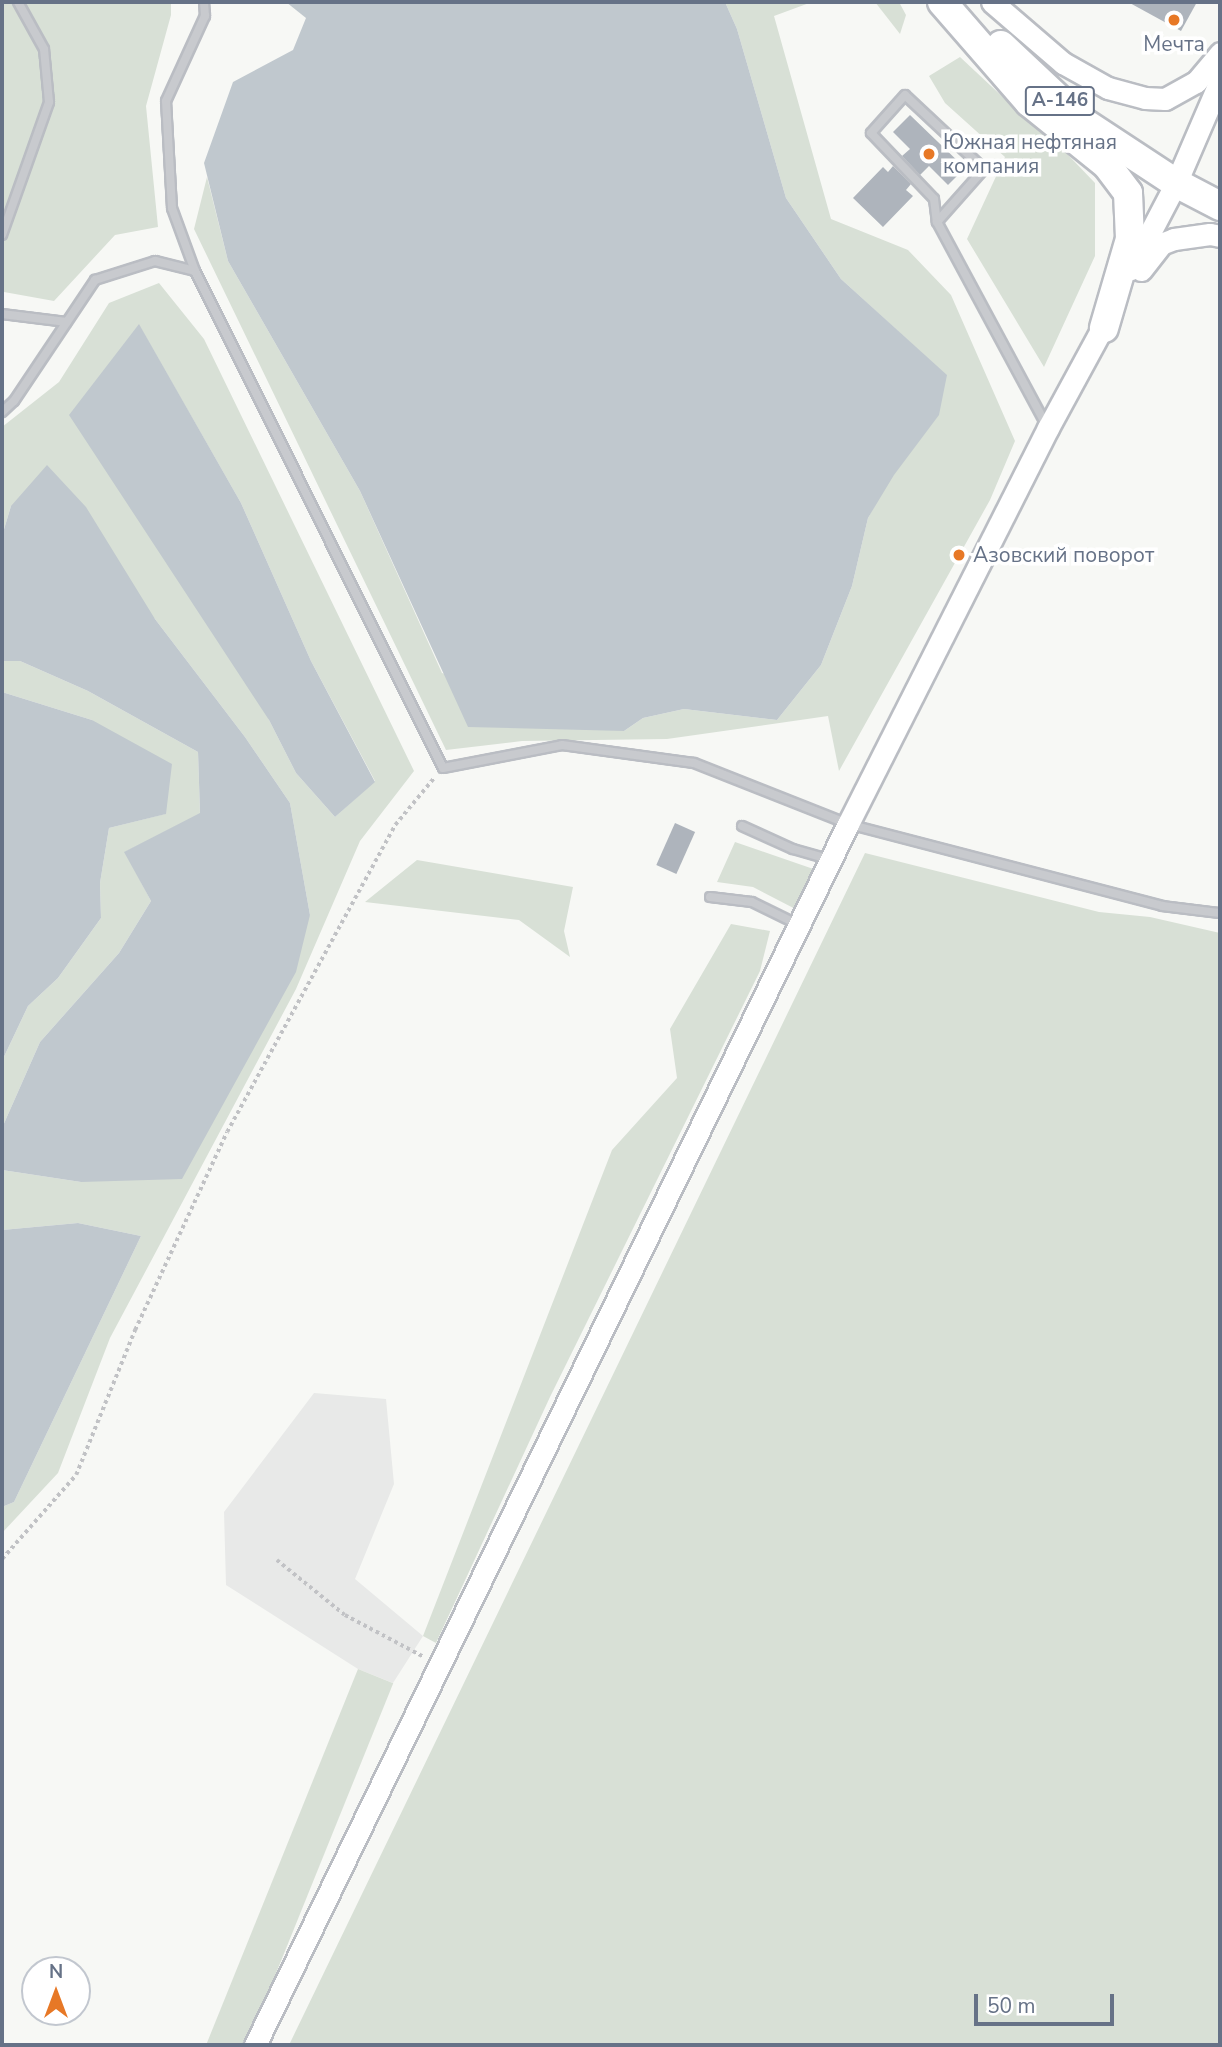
<!DOCTYPE html>
<html>
<head>
<meta charset="utf-8">
<style>
  body { margin:0 }
  #map { position:relative; width:1222px; height:2047px; overflow:hidden; background:#f7f8f5; font-family:"Nunito Sans",sans-serif }
  div>[style] { position:absolute }
  .built>* { inset:0; background:#e8e9e8 }
  .green>* { inset:0; background:#d8e0d6; transform-origin:0 0 }
  .water>* { inset:0; background:#c0c8ce }
  .building>* { inset:0; background:#aeb4bc; transform-origin:0 0 }
  .path>* { height:3.5px; margin-top:-1.75px; transform-origin:0; background:repeating-linear-gradient(90deg,#c1c2c5 0 3.5px,transparent 0 7px) }
  .roads { filter:drop-shadow(2px 0 #babdc3) drop-shadow(-2px 0 #babdc3) drop-shadow(0 2px #babdc3) drop-shadow(0 -2px #babdc3) }
  .lane>* { height:8px; margin:-4px; padding:0 4px; transform-origin:4px; border-radius:4px; background:#c8cace }
  .secondary>* { height:21px; margin:-10.5px; padding:0 10.5px; transform-origin:10.5px; border-radius:10.5px; background:#fff }
  .highway>* { height:28px; margin:-14px; padding:0 14px; transform-origin:14px; border-radius:14px; background:#fff }
  .dots>* { width:19px; height:19px; translate:-50% -50%; box-sizing:border-box; border:4px solid #fff; border-radius:50% }
  span { translate:-50% -50%; white-space:nowrap; text-align:center; line-height:1.15; -webkit-text-stroke:7px #fff; paint-order:stroke }
  .shield-label span { padding:2px 5px; background:#fff; border:2px solid; border-radius:5px; -webkit-text-stroke-width:0 }
  .shield-label { font-size:19px; color:#667287; font-weight:700 }
  .poi-label { font-size:21px; color:#667287 }
  .left { translate:0 -50%; text-align:left }
  .frame { position:absolute; inset:0; border:4px solid #667287; pointer-events:none }
  .north { position:absolute; left:21px; top:1956px; width:70px; height:70px; box-sizing:border-box; background:#fff; border:2px solid #c2c7cf; border-radius:50%; rotate:0deg; font-size:19px; font-weight:700; line-height:28px; text-align:center; color:#667287 }
  .north::after { content:''; display:block; margin:auto; width:24px; height:32px; background:#e77826; clip-path:polygon(50% 0,100% 100%,50% 72%,0 100%) }
  .scale { position:absolute; left:974px; top:1994px; width:140px; height:32px; box-sizing:border-box; border:4px solid #667287; border-top:0; padding-left:9px; font-size:21px; line-height:24px; white-space:nowrap; color:#667287; -webkit-text-stroke:5px #fff; paint-order:stroke }
</style>
</head>
<body>
<div id="map">
  <div class="built">
    <i style="clip-path:polygon(314px 1393px,386px 1399px,394px 1484px,355px 1579px,423px 1636px,393px 1683px,358px 1669px,226px 1585px,224px 1512px)"></i>
  </div>
  <div class="green">
    <i style="clip-path:polygon(2px 2px,171px 2px,171px 15px,146px 106px,158px 227px,115px 235px,54px 301px,4px 292px,2px 296px)"></i>
    <i style="clip-path:polygon(725px 2px,812px 2px,774px 16px,831px 219px,908px 250px,951px 295px,1015px 441px,990px 500px,839px 771px,828px 716px,667px 739px,522px 741px,446px 750px,194px 229px,207px 177px,228px 261px,360px 491px,442px 673px,624px 731px,643px 718px,684px 709px,777px 720px,821px 665px,852px 586px,868px 518px,946px 375px,841px 279px,786px 198px,737px 29px)"></i>
    <i style="clip-path:polygon(875px 2px,899px 2px,906px 15px,900px 34px)"></i>
    <i style="clip-path:polygon(960px 57px,1020px 113px,1048px 134px,1095px 183px,1095px 256px,1044px 367px,967px 239px,1005px 157px,945px 103px,929px 76px)"></i>
    <i style="clip-path:polygon(evenodd,159px 283px,204px 339px,414px 771px,360px 841px,296px 989px,110px 1338px,58px 1473px,2px 1533px,2px 1507px,14px 1502px,141px 1236px,78px 1223px,2px 1230px,2px 1170px,81px 1182px,310px 915px,290px 803px,245px 737px,155px 619px,11px 506px,2px 536px,2px 427px,59px 382px,109px 303px,159px 283px,139px 325px,241px 503px,311px 661px,375px 781px,335px 817px,296px 773px,269px 720px,139px 325px)"></i>
    <i style="clip-path:polygon(2px 661px,20px 661px,88px 691px,198px 752px,200px 814px,125px 852px,151px 901px,119px 953px,40px 1042px,2px 1128px,2px 1061px,28px 1006px,58px 978px,101px 918px,100px 883px,109px 828px,165px 814px,92px 720px,2px 692px)"></i>
    <i style="clip-path:polygon(735px 842px,825px 873px,805px 914px,753px 887px,717px 882px)"></i>
    <i style="clip-path:polygon(865px 853px,1099px 912px,1150px 917px,1220px 933px,1220px 2045px,289px 2045px)"></i>
    <i style="clip-path:polygon(417px 860px,573px 887px,564px 931px,570px 957px,519px 920px,365px 902px)"></i>
    <i style="clip-path:polygon(731px 924px,770px 931px,760px 971px,550px 1397px,436px 1643px,423px 1636px,612px 1150px,677px 1078px,670px 1029px)"></i>
    <i style="left:358px;top:1669px;width:38px;height:417px;rotate:22deg"></i>
  </div>
  <div class="water">
    <i style="clip-path:polygon(286px 2px,725px 2px,737px 29px,786px 198px,841px 279px,947px 375px,939px 415px,894px 475px,868px 518px,852px 586px,821px 665px,777px 720px,684px 709px,643px 718px,624px 731px,468px 727px,360px 491px,228px 261px,204px 163px,233px 82px,293px 50px,306px 18px)"></i>
    <i style="clip-path:polygon(139px 324px,241px 503px,311px 661px,375px 782px,335px 817px,296px 773px,269px 720px,69px 415px)"></i>
    <i style="clip-path:polygon(47px 465px,86px 507px,155px 619px,245px 737px,290px 803px,310px 915px,296px 972px,182px 1179px,81px 1182px,2px 1170px,2px 1128px,40px 1042px,119px 953px,151px 901px,124px 852px,200px 813px,198px 752px,88px 691px,20px 661px,2px 661px,2px 536px,11px 506px)"></i>
    <i style="clip-path:polygon(2px 692px,92px 720px,172px 764px,166px 814px,109px 828px,100px 883px,101px 918px,58px 978px,28px 1006px,2px 1061px)"></i>
    <i style="clip-path:polygon(78px 1223px,141px 1236px,14px 1502px,2px 1507px,2px 1230px)"></i>
  </div>
  <div class="building">
    <i style="clip-path:polygon(1128px 2px,1197px 2px,1181px 31px)"></i>
    <i style="clip-path:polygon(910px 115px,965px 168px,948px 185px,929px 166px,920px 175px,902px 156px,910px 149px,893px 132px)"></i>
    <i style="clip-path:polygon(893px 166px,911px 184px,906px 190px,913px 196px,883px 227px,853px 198px,883px 167px,888px 172px)"></i>
    <i style="left:675px;top:823px;width:22px;height:46px;rotate:24deg"></i>
  </div>
  <div class="path">
    <i style="left:2px;top:1559px;width:112px;rotate:-48.6deg"></i>
    <i style="left:76px;top:1475px;width:157px;rotate:-67.9deg"></i>
    <i style="left:135px;top:1330px;width:218px;rotate:-65.1deg"></i>
    <i style="left:227px;top:1132px;width:350px;rotate:-61.3deg"></i>
    <i style="left:395px;top:825px;width:61px;rotate:-50.3deg"></i>
    <i style="left:277px;top:1560px;width:87px;rotate:39deg"></i>
    <i style="left:345px;top:1615px;width:89px;rotate:28deg"></i>
  </div>
  <div class="roads">
    <div class="lane">
      <i style="left:937px;top:222px;width:71px;rotate:-48.4deg"></i>
      <i style="left:984px;top:169px;width:108px;rotate:-136.9deg"></i>
      <i style="left:905px;top:95px;width:51px;rotate:131.8deg"></i>
      <i style="left:871px;top:133px;width:91px;rotate:46.3deg"></i>
      <i style="left:934px;top:199px;width:23px;rotate:83deg"></i>
      <i style="left:937px;top:222px;width:232px;rotate:61.7deg"></i>
      <i style="left:2px;top:235px;width:141px;rotate:-70.5deg"></i>
      <i style="left:49px;top:102px;width:53px;rotate:-95.4deg"></i>
      <i style="left:44px;top:49px;width:54px;rotate:-119deg"></i>
      <i style="left:195px;top:271px;width:67px;rotate:-110.1deg"></i>
      <i style="left:172px;top:208px;width:107px;rotate:-93.2deg"></i>
      <i style="left:166px;top:101px;width:94px;rotate:-65.4deg"></i>
      <i style="left:205px;top:16px;width:14px;rotate:-94deg"></i>
      <i style="left:2px;top:314px;width:65px;rotate:7deg"></i>
      <i style="left:2px;top:412px;width:16px;rotate:-43deg"></i>
      <i style="left:14px;top:401px;width:146px;rotate:-56.2deg"></i>
      <i style="left:95px;top:280px;width:63px;rotate:-17.6deg"></i>
      <i style="left:155px;top:261px;width:41px;rotate:14deg"></i>
      <i style="left:195px;top:271px;width:555px;rotate:63.48deg"></i>
      <i style="left:443px;top:768px;width:121px;rotate:-10.9deg"></i>
      <i style="left:562px;top:745px;width:133px;rotate:7.8deg"></i>
      <i style="left:694px;top:763px;width:166px;rotate:21.6deg"></i>
      <i style="left:848px;top:824px;width:325px;rotate:14.6deg"></i>
      <i style="left:1162px;top:906px;width:58px;rotate:6.9deg"></i>
      <i style="left:742px;top:826px;width:56px;rotate:24.3deg"></i>
      <i style="left:793px;top:849px;width:36px;rotate:16deg"></i>
      <i style="left:710px;top:897px;width:42px;rotate:6.8deg"></i>
      <i style="left:752px;top:902px;width:50px;rotate:26.1deg"></i>
    </div>
    <div class="secondary">
      <i style="left:992px;top:2px;width:94px;rotate:40.7deg"></i>
      <i style="left:1063px;top:63px;width:51px;rotate:29.1deg"></i>
      <i style="left:1108px;top:88px;width:38px;rotate:15deg"></i>
      <i style="left:1145px;top:98px;width:20px;rotate:3deg"></i>
      <i style="left:1165px;top:99px;width:35px;rotate:-29deg"></i>
      <i style="left:1196px;top:82px;width:38px;rotate:-50deg"></i>
      <i style="left:1131px;top:269px;width:97px;rotate:-62.4deg"></i>
      <i style="left:1176px;top:183px;width:111px;rotate:-66.7deg"></i>
      <i style="left:1141px;top:270px;width:33px;rotate:-52deg"></i>
      <i style="left:1161px;top:244px;width:14px;rotate:-21deg"></i>
      <i style="left:1174px;top:239px;width:36px;rotate:-8deg"></i>
      <i style="left:1210px;top:234px;width:10px;rotate:11deg"></i>
      <i style="left:255px;top:2045px;width:1357px;rotate:-64.1deg"></i>
      <i style="left:848px;top:824px;width:444px;rotate:-63.2deg"></i>
      <i style="left:1048px;top:428px;width:130px;rotate:-61.5deg"></i>
    </div>
    <div class="highway">
      <i style="left:942px;top:2px;width:133px;rotate:49deg"></i>
      <i style="left:1029px;top:102px;width:100px;rotate:38.9deg"></i>
      <i style="left:1107px;top:165px;width:35px;rotate:53deg"></i>
      <i style="left:1128px;top:193px;width:46px;rotate:87.5deg"></i>
      <i style="left:1130px;top:239px;width:93px;rotate:106.3deg"></i>
      <i style="left:1001px;top:45px;width:112px;rotate:43.2deg"></i>
      <i style="left:1083px;top:122px;width:111px;rotate:33.3deg"></i>
      <i style="left:1176px;top:183px;width:50px;rotate:27.6deg"></i>
    </div>
  </div>
  <div class="dots">
    <i style="left:1174px;top:20px;background:#e77826"></i>
    <i style="left:929px;top:154px;background:#e77826"></i>
    <i style="left:959px;top:555px;background:#e77826"></i>
  </div>
  <div class="shield-label">
    <span style="left:1060px;top:101px">А-146</span>
  </div>
  <div class="poi-label">
    <span style="left:1174px;top:44px">Мечта</span>
    <span class="left" style="left:943px;top:154px">Южная нефтяная<br>компания</span>
    <span class="left" style="left:973px;top:555px">Азовский поворот</span>
  </div>
  <div class="frame"></div>
  <div class="north">N</div>
  <div class="scale">50 m</div>
</div>
</body>
</html>
